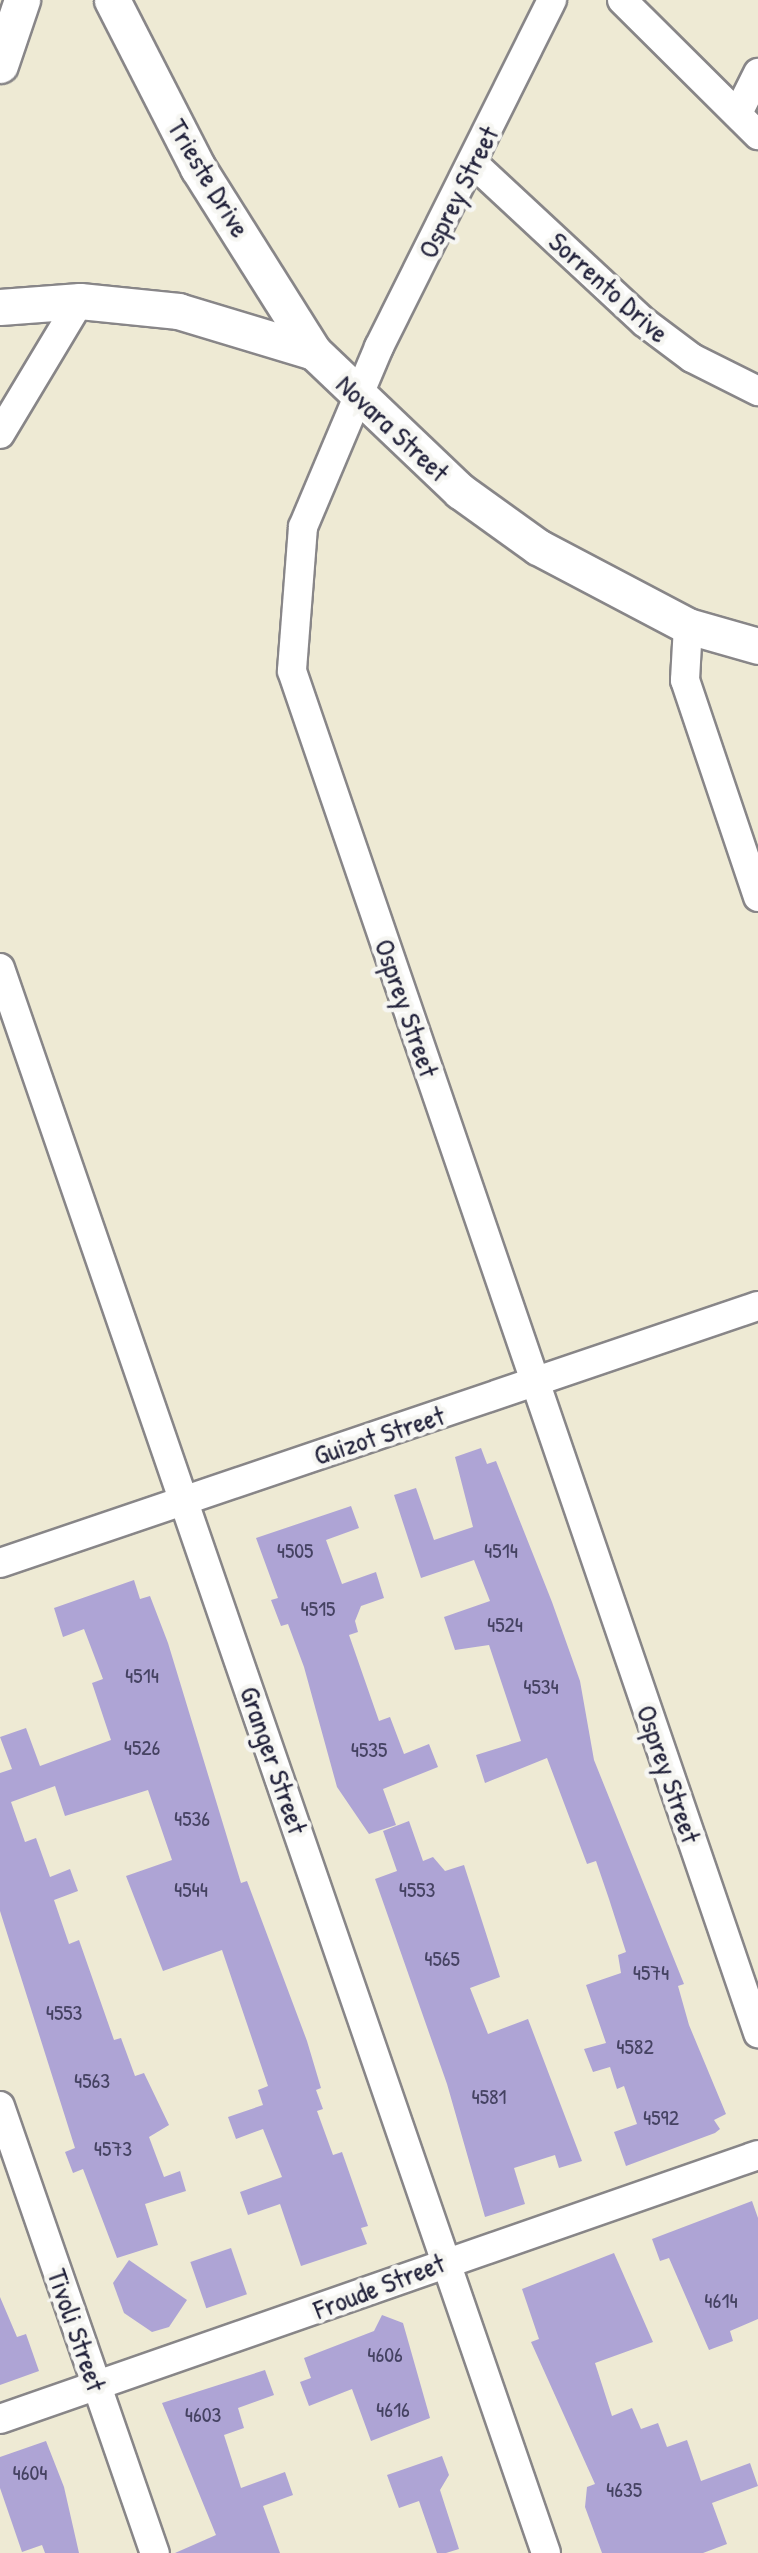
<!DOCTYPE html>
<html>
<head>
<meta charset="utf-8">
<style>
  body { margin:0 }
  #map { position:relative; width:758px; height:2553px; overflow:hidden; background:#eeead4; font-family:"Patrick Hand",sans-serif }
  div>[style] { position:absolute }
  .building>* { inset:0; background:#aea4d5; transform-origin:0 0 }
  .roads { filter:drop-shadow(2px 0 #888688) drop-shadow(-2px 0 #888688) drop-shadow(0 2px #888688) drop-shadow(0 -2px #888688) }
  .minor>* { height:28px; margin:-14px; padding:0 14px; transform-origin:14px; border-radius:14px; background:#fff }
  .tertiary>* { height:35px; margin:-17.5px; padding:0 17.5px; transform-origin:17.5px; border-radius:17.5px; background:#fff }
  span { translate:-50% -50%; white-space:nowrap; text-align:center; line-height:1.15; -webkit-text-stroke:9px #f6f6f2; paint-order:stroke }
  .number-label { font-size:22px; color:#454262 }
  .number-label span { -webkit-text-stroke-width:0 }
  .street-label { font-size:28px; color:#22223b }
</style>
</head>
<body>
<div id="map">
  <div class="building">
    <i style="clip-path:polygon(481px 1448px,487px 1464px,496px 1461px,552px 1602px,580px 1681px,594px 1760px,684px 1984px,678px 1986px,689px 2025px,726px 2114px,714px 2120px,720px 2129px,715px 2133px,626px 2166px,614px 2132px,637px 2124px,624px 2086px,617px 2089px,610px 2067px,593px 2072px,584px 2049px,606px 2043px,586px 1985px,621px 1973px,618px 1955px,626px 1952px,609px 1899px,596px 1861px,587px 1864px,547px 1758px,485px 1783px,476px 1755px,521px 1741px,489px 1645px,455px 1650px,444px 1617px,490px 1601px,474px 1560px,421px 1578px,394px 1495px,416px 1488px,434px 1540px,473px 1527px,455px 1457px)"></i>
    <i style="clip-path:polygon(351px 1506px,359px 1528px,326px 1540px,342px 1584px,376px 1572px,384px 1598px,361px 1606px,355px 1621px,358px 1632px,349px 1635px,379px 1721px,390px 1717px,404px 1754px,429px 1744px,438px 1767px,383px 1789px,396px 1825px,369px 1834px,337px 1787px,304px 1667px,288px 1624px,281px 1626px,271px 1600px,278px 1598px,256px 1538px)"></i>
    <i style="clip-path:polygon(134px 1580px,140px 1599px,150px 1596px,168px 1643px,241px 1883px,247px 1881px,307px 2041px,321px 2088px,316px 2090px,323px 2109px,317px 2111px,333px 2155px,342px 2152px,368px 2226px,361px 2228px,367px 2244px,301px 2266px,280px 2204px,248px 2215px,240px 2192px,282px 2177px,263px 2129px,236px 2139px,228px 2117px,263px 2105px,258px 2090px,268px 2086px,222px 1950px,163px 1971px,126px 1876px,172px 1860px,148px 1790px,65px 1816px,55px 1786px,11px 1802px,25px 1842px,36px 1838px,50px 1877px,70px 1869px,78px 1891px,54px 1900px,69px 1944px,79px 1940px,114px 2040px,121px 2038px,135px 2076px,144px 2073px,169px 2125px,149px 2137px,164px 2177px,180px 2171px,186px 2191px,145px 2204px,158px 2245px,117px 2258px,83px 2169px,73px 2173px,65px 2152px,75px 2148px,0 1911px,0 1773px,12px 1769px,0 1737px,26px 1728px,40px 1766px,111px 1740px,92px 1683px,103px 1679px,84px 1629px,63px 1637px,54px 1608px)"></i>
    <i style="clip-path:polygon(409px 1821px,423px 1861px,433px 1857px,445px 1871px,464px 1865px,500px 1977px,470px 1988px,488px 2034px,528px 2019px,582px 2161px,559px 2168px,555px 2155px,514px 2168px,525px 2204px,485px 2217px,447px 2084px,375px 1879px,397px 1871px,383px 1831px)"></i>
    <i style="clip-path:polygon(752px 2201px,758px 2218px,758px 2319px,730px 2331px,733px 2341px,709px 2350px,669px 2258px,660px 2261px,652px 2239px)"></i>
    <i style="left:231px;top:2248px;width:49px;height:43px;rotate:71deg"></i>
    <i style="clip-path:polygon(614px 2253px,653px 2342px,595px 2363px,612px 2416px,632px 2408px,641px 2429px,658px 2423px,667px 2447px,687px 2440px,701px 2481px,750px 2463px,758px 2486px,712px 2503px,727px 2544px,703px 2553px,602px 2553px,585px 2507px,587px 2487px,595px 2484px,531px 2342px,539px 2339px,522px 2289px)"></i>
    <i style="clip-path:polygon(129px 2260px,187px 2300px,169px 2327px,152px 2332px,124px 2313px,113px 2283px)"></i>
    <i style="clip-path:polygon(0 2297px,17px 2337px,26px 2334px,39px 2371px,0 2385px)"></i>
    <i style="clip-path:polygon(382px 2315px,403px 2323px,430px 2418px,371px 2441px,352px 2389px,309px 2406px,300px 2382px,311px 2378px,304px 2358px,374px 2331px)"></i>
    <i style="clip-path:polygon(265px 2370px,274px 2395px,238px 2408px,244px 2428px,224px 2435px,241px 2488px,285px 2472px,293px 2495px,263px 2506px,280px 2553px,175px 2553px,216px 2535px,162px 2403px)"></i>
    <i style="clip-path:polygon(46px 2441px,64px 2487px,79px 2553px,45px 2553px,42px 2545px,22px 2552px,0 2488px,0 2457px)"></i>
    <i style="clip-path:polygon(442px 2456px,449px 2475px,440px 2490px,459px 2549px,446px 2553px,437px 2553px,419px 2501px,399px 2508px,387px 2475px)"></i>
  </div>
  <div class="roads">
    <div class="minor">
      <i style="left:552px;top:0;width:388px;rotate:116.5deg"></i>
      <i style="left:379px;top:347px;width:195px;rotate:112.9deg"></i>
      <i style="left:303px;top:527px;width:144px;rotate:94.4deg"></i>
      <i style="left:292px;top:671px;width:1440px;rotate:71.11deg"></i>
      <i style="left:622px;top:0;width:192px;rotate:44.8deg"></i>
      <i style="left:738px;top:113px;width:45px;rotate:-63.4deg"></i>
      <i style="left:474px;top:164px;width:232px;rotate:42.9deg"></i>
      <i style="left:644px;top:322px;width:60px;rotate:36.9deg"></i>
      <i style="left:692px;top:358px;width:74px;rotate:26.6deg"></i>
      <i style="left:0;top:434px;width:155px;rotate:-59deg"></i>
      <i style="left:688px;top:626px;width:54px;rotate:93.2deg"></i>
      <i style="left:685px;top:680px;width:229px;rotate:71.4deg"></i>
      <i style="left:0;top:968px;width:1676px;rotate:70.99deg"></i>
      <i style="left:0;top:1563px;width:800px;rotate:-18.73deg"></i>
      <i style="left:0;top:2106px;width:473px;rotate:70.9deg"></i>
      <i style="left:0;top:2419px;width:803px;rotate:-19.2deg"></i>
    </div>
    <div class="tertiary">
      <i style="left:112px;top:0;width:189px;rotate:62.9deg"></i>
      <i style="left:198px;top:168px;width:218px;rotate:57.8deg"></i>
      <i style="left:0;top:65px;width:69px;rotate:-71.3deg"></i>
      <i style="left:0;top:307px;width:80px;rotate:-4.3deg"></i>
      <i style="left:80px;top:301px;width:99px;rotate:5.8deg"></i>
      <i style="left:178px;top:311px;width:142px;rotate:16.8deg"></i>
      <i style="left:314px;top:352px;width:202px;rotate:43.6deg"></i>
      <i style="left:460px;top:491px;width:96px;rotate:35.7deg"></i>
      <i style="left:538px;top:547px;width:170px;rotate:27.8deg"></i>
      <i style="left:688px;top:626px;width:73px;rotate:15.9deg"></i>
    </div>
  </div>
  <div class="number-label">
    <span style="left:295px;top:1551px">4505</span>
    <span style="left:501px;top:1551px">4514</span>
    <span style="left:318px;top:1609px">4515</span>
    <span style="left:505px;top:1625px">4524</span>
    <span style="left:142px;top:1676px">4514</span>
    <span style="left:541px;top:1687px">4534</span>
    <span style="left:142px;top:1748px">4526</span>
    <span style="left:369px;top:1750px">4535</span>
    <span style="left:192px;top:1819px">4536</span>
    <span style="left:191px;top:1890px">4544</span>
    <span style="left:417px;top:1890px">4553</span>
    <span style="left:442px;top:1959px">4565</span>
    <span style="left:651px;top:1973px">4574</span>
    <span style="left:64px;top:2013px">4553</span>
    <span style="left:635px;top:2047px">4582</span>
    <span style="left:92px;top:2081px">4563</span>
    <span style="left:489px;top:2097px">4581</span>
    <span style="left:661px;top:2118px">4592</span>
    <span style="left:113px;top:2149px">4573</span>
    <span style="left:721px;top:2301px">4614</span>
    <span style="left:385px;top:2355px">4606</span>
    <span style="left:393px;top:2410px">4616</span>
    <span style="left:203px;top:2415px">4603</span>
    <span style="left:30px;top:2473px">4604</span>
    <span style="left:624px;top:2490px">4635</span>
  </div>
  <div class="street-label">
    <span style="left:209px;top:178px;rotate:59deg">Trieste Drive</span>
    <span style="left:458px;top:192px;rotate:-63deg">Osprey Street</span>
    <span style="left:609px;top:287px;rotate:42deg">Sorrento Drive</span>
    <span style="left:393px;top:428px;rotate:43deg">Novara Street</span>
    <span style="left:407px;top:1008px;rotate:71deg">Osprey Street</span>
    <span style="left:379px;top:1435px;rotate:-18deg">Guizot Street</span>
    <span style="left:274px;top:1760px;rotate:71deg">Granger Street</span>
    <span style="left:669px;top:1774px;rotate:71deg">Osprey Street</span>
    <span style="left:379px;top:2286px;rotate:-21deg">Froude Street</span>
    <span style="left:77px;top:2330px;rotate:71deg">Tivoli Street</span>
  </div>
</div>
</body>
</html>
